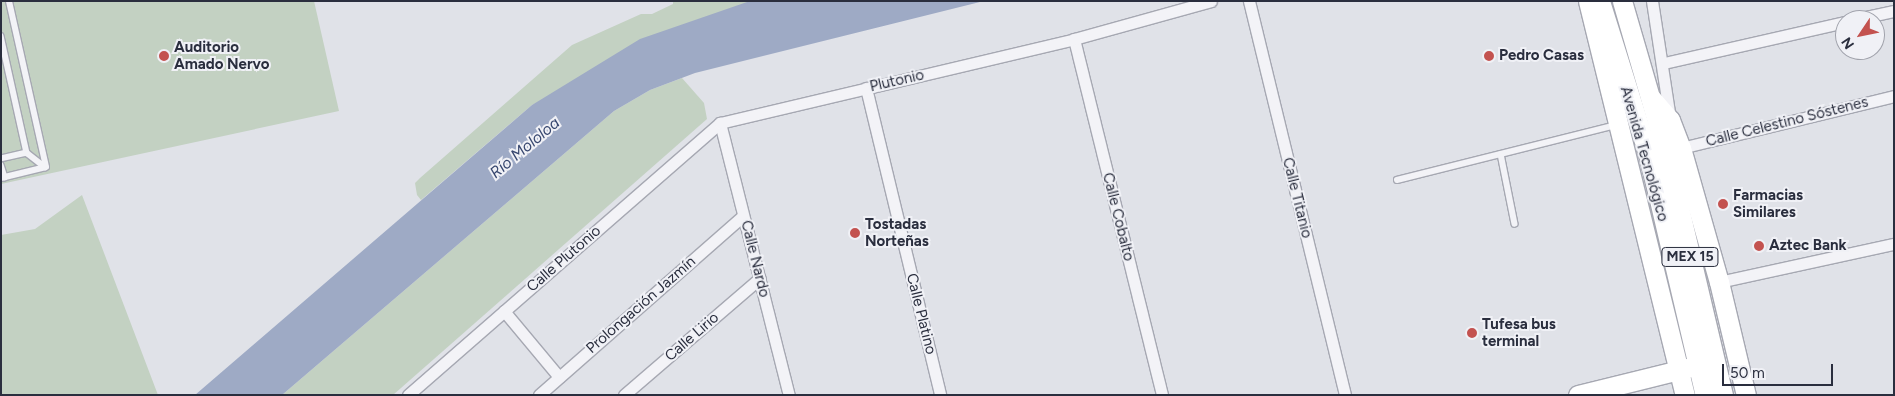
<!DOCTYPE html>
<html>
<head>
<meta charset="utf-8">
<style>
  body { margin:0 }
  #map { position:relative; width:1895px; height:396px; overflow:hidden; background:#e0e2e8; font-family:Figtree,sans-serif }
  div>[style] { position:absolute }
  .green>* { inset:0; background:#c3d1c2 }
  .water>* { inset:0; background:#9eaac5 }
  .roads { filter:drop-shadow(1px 0 #a6a8b2) drop-shadow(-1px 0 #a6a8b2) drop-shadow(0 1px #a6a8b2) drop-shadow(0 -1px #a6a8b2) }
  .service>* { height:5.5px; margin:-2.75px; padding:0 2.75px; transform-origin:2.75px; border-radius:2.75px; background:#f3f3f7 }
  .minor>* { height:11px; margin:-5.5px; padding:0 5.5px; transform-origin:5.5px; border-radius:5.5px; background:#f3f3f7 }
  .primary>* { height:19px; margin:-9.5px; padding:0 9.5px; transform-origin:9.5px; border-radius:9.5px; background:#fff }
  .trunk>* { height:19px; margin:-9.5px; padding:0 9.5px; transform-origin:9.5px; border-radius:9.5px; background:#fff }
  .dots>* { width:14px; height:14px; translate:-50% -50%; box-sizing:border-box; border:2px solid #f0f1f6; border-radius:50% }
  span { translate:-50% -50%; white-space:nowrap; text-align:center; line-height:1.15; -webkit-text-stroke:4px #f0f1f6; paint-order:stroke }
  .shield-label span { padding:1px 4px; background:#f0f1f6; border:1px solid; border-radius:4px; -webkit-text-stroke-width:0 }
  .shield-label { font-size:14px; color:#2a2e3e; font-weight:700 }
  .poi-label { font-size:15px; color:#2a2e3e; font-weight:700 }
  .left { translate:0 -50%; text-align:left }
  .street-label { font-size:15px; color:#2a2e3e }
  .water-label { font-size:16px; color:#37476f; font-style:italic }
  .frame { position:absolute; inset:0; border:2px solid #2a2e3e; pointer-events:none }
  .north { position:absolute; left:1835px; top:10px; width:50px; height:50px; box-sizing:border-box; background:#f0f1f6; border:1px solid #a1a3ac; border-radius:50%; rotate:236deg; font-size:14px; font-weight:700; line-height:20px; text-align:center; color:#2a2e3e }
  .north::after { content:''; display:block; margin:auto; width:18px; height:22px; background:#c3524f; clip-path:polygon(50% 0,100% 100%,50% 72%,0 100%) }
  .scale { position:absolute; left:1722px; top:364px; width:111px; height:22px; box-sizing:border-box; border:2px solid #2a2e3e; border-top:0; padding-left:6px; font-size:15px; line-height:18px; white-space:nowrap; color:#2a2e3e; -webkit-text-stroke:4px #f0f1f6; paint-order:stroke }
</style>
</head>
<body>
<div id="map">
  <div class="green">
    <i style="clip-path:polygon(1px 1px,314px 1px,339px 111px,1px 184px)"></i>
    <i style="clip-path:polygon(673px 1px,762px 1px,532px 105px,421px 200px,417px 195px,415px 183px,420px 178px,572px 45px,641px 14px,652px 14px,673px 4px)"></i>
    <i style="clip-path:polygon(682px 78px,704px 103px,707px 119px,393px 395px,282px 395px,614px 111px,650px 90px)"></i>
    <i style="clip-path:polygon(82px 195px,158px 395px,1px 395px,1px 235px,35px 229px)"></i>
  </div>
  <div class="water">
    <i style="clip-path:polygon(750px 1px,984px 1px,695px 73px,650px 90px,614px 111px,282px 395px,195px 395px,532px 105px,640px 39px)"></i>
  </div>
  <div class="roads">
    <div class="service">
      <i style="left:1px;top:36px;width:120px;rotate:77.5deg"></i>
      <i style="left:27px;top:153px;width:27px;rotate:167deg"></i>
      <i style="left:27px;top:153px;width:23px;rotate:38deg"></i>
      <i style="left:1501px;top:154px;width:71px;rotate:78.7deg"></i>
      <i style="left:1px;top:165px;width:13px;rotate:72deg"></i>
      <i style="left:1px;top:178px;width:46px;rotate:-13.7deg"></i>
      <i style="left:46px;top:167px;width:170px;rotate:-102.6deg"></i>
      <i style="left:1397px;top:180px;width:226px;rotate:-14.1deg"></i>
    </div>
    <div class="minor">
      <i style="left:1249px;top:1px;width:406px;rotate:76.3deg"></i>
      <i style="left:1652px;top:1px;width:119px;rotate:81.3deg"></i>
      <i style="left:1852px;top:20px;width:43px;rotate:-12.1deg"></i>
      <i style="left:1074px;top:39px;width:367px;rotate:76.1deg"></i>
      <i style="left:1664px;top:63px;width:186px;rotate:-12.8deg"></i>
      <i style="left:866px;top:88px;width:316px;rotate:76.4deg"></i>
      <i style="left:720px;top:123px;width:281px;rotate:75.8deg"></i>
      <i style="left:1681px;top:148px;width:219px;rotate:-13.7deg"></i>
      <i style="left:1719px;top:282px;width:179px;rotate:-12.3deg"></i>
      <i style="left:504px;top:311px;width:86px;rotate:50.2deg"></i>
      <i style="left:408px;top:395px;width:414px;rotate:-41.1deg"></i>
      <i style="left:720px;top:123px;width:364px;rotate:-13.3deg"></i>
      <i style="left:1074px;top:39px;width:142px;rotate:-15.5deg"></i>
      <i style="left:539px;top:395px;width:271px;rotate:-41.3deg"></i>
      <i style="left:624px;top:395px;width:179px;rotate:-40.7deg"></i>
    </div>
    <div class="primary">
      <i style="left:1588px;top:1px;width:406px;rotate:76.2deg"></i>
      <i style="left:1651px;top:98px;width:29px;rotate:49deg"></i>
      <i style="left:1670px;top:120px;width:30px;rotate:69deg"></i>
      <i style="left:1681px;top:148px;width:139px;rotate:74.2deg"></i>
      <i style="left:1719px;top:282px;width:116px;rotate:76.6deg"></i>
      <i style="left:1578px;top:395px;width:116px;rotate:-13.9deg"></i>
    </div>
    <div class="trunk">
      <i style="left:1600px;top:1px;width:164px;rotate:72.6deg"></i>
      <i style="left:1649px;top:157px;width:244px;rotate:76.8deg"></i>
      <i style="left:1622px;top:1px;width:157px;rotate:73.8deg"></i>
      <i style="left:1666px;top:152px;width:250px;rotate:76.8deg"></i>
    </div>
  </div>
  <div class="dots">
    <i style="left:164px;top:56px;background:#c3524f"></i>
    <i style="left:1489px;top:56px;background:#c3524f"></i>
    <i style="left:1723px;top:204px;background:#c3524f"></i>
    <i style="left:855px;top:233px;background:#c3524f"></i>
    <i style="left:1759px;top:246px;background:#c3524f"></i>
    <i style="left:1472px;top:333px;background:#c3524f"></i>
  </div>
  <div class="shield-label">
    <span style="left:1690px;top:257px">MEX 15</span>
  </div>
  <div class="poi-label">
    <span class="left" style="left:174px;top:56px">Auditorio<br>Amado Nervo</span>
    <span class="left" style="left:1499px;top:56px">Pedro Casas</span>
    <span class="left" style="left:1733px;top:204px">Farmacias<br>Similares</span>
    <span class="left" style="left:865px;top:233px">Tostadas<br>Norteñas</span>
    <span class="left" style="left:1769px;top:246px">Aztec Bank</span>
    <span class="left" style="left:1482px;top:333px">Tufesa bus<br>terminal</span>
  </div>
  <div class="street-label">
    <span style="left:897px;top:81px;rotate:-13deg">Plutonio</span>
    <span style="left:1787px;top:122px;rotate:-14deg">Calle Celestino Sóstenes</span>
    <span style="left:1644px;top:154px;rotate:74deg">Avenida Tecnológico</span>
    <span style="left:1297px;top:198px;rotate:76deg">Calle Titanio</span>
    <span style="left:1118px;top:217px;rotate:76deg">Calle Cobalto</span>
    <span style="left:564px;top:259px;rotate:-41deg">Calle Plutonio</span>
    <span style="left:755px;top:259px;rotate:76deg">Calle Nardo</span>
    <span style="left:641px;top:305px;rotate:-41deg">Prolongación Jazmín</span>
    <span style="left:921px;top:314px;rotate:76deg">Calle Platino</span>
    <span style="left:692px;top:337px;rotate:-41deg">Calle Lirio</span>
  </div>
  <div class="water-label">
    <span style="left:525px;top:148px;rotate:-40deg">Río Mololoa</span>
  </div>
  <div class="frame"></div>
  <div class="north">N</div>
  <div class="scale">50 m</div>
</div>
</body>
</html>
